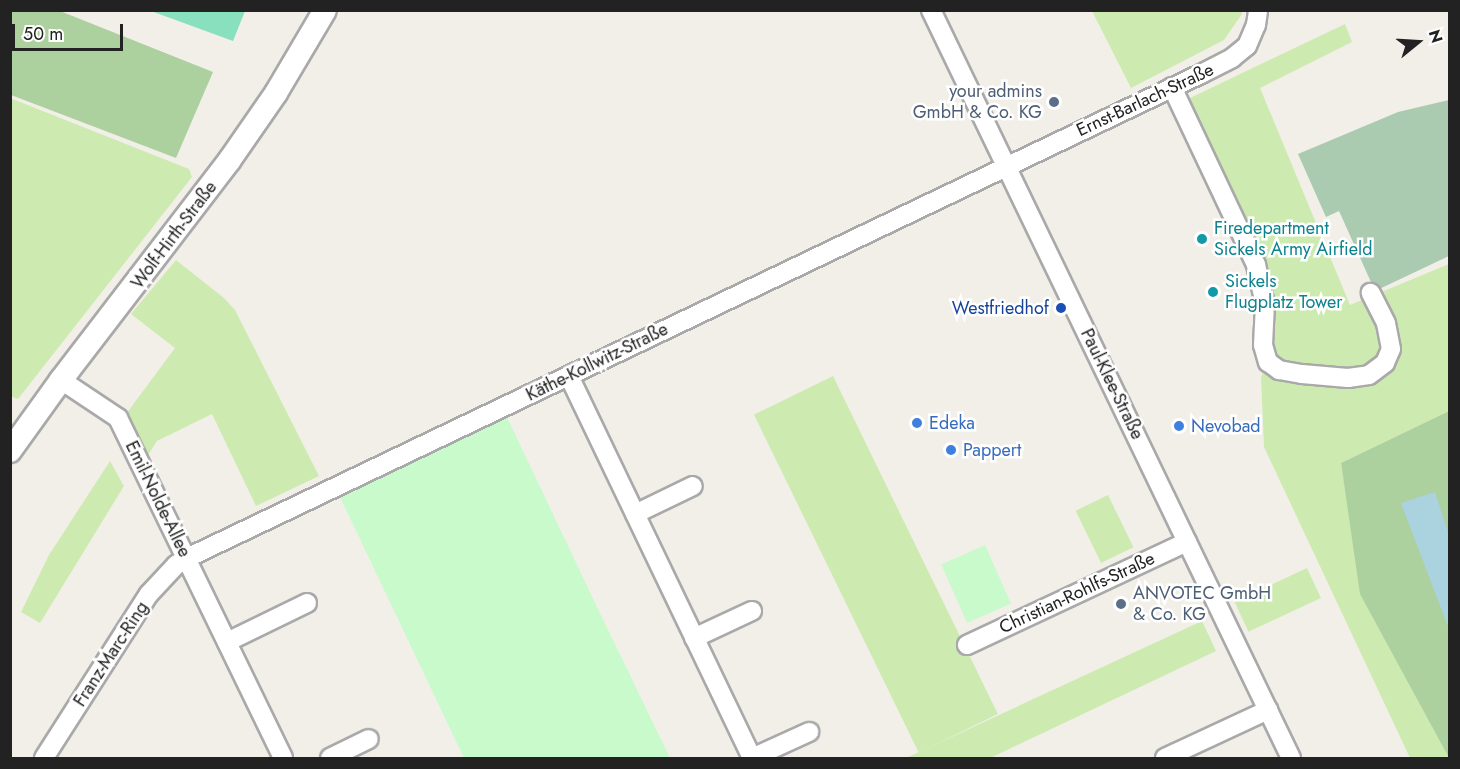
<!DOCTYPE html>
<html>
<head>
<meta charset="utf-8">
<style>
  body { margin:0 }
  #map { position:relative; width:1460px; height:769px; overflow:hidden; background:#f2efe9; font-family:Jost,sans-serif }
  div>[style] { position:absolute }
  .grass>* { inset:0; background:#cdebb0; transform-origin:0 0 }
  .forest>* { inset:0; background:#add19e }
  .cemetery>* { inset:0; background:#aacbaf }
  .park>* { inset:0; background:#c8facc; transform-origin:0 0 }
  .pitch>* { inset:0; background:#88e0be }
  .water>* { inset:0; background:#aad3df }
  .roads { filter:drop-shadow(2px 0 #a9a9a9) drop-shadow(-2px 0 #a9a9a9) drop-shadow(0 2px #a9a9a9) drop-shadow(0 -2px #a9a9a9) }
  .minor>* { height:18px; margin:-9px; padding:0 9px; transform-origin:9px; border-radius:9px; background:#fff }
  .tertiary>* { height:22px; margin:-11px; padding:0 11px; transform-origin:11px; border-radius:11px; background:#fff }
  .dots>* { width:16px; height:16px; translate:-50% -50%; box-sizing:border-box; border:3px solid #fff; border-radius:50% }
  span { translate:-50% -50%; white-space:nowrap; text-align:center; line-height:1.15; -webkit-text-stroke:5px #fff; paint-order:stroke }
  .service-label { font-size:18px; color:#4e5e75 }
  .right { translate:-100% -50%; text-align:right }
  .left { translate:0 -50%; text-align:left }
  .street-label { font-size:18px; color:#222 }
  .culture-label { font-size:18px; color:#0d838f }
  .transit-label { font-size:18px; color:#164399 }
  .shop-label { font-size:18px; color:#366cbe }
  .frame { position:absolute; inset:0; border:12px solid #222; pointer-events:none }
  .north { position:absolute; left:1388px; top:12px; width:60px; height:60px; -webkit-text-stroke:4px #fff; paint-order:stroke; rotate:72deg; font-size:16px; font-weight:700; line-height:24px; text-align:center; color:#222 }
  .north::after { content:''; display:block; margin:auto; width:21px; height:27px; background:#222; clip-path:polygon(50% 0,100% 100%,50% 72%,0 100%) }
  .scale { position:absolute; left:12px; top:24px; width:111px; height:27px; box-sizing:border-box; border:3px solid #222; border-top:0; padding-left:8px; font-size:18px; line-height:21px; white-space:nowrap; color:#222; -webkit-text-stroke:4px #fff; paint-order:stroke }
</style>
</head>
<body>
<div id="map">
  <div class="grass">
    <i style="clip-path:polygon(1242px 11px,1242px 14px,1224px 40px,1131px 88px,1092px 11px)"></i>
    <i style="clip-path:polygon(1345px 24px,1352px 42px,1260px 88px,1350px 305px,1449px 264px,1449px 411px,1341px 463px,1361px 594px,1449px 758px,1410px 758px,1264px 447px,1261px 378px,1271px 345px,1272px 290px,1250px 231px,1188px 99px)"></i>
    <i style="clip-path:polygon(10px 98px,189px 169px,192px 177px,18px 399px,10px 396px)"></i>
    <i style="clip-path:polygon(176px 260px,224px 298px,235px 310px,319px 476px,256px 506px,212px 414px,157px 441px,145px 460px,126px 414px,175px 348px,131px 314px)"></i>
    <i style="left:833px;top:376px;width:376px;height:88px;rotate:64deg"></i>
    <i style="clip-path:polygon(110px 461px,124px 486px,40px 623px,21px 612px,49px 555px)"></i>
    <i style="left:1108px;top:495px;width:58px;height:36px;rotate:64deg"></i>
    <i style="left:1307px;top:568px;width:33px;height:80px;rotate:65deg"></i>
    <i style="clip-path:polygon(1202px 621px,1216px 651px,990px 758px,906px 758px)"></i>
  </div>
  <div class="forest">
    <i style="clip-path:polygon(10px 11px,60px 11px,213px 72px,176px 158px,11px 95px)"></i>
    <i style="clip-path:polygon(1449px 411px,1449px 758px,1360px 594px,1341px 463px)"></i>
  </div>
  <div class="cemetery">
    <i style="clip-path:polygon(1449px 100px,1449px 256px,1375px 291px,1339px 211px,1326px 217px,1298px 154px,1398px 112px)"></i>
  </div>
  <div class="park">
    <i style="clip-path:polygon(506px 415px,597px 607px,670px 758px,464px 758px,339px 495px)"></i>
    <i style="left:985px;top:545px;width:64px;height:48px;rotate:66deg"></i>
  </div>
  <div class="pitch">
    <i style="clip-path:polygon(151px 11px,245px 11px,233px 41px)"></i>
  </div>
  <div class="water">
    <i style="clip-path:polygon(1435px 492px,1449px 536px,1449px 629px,1401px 503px)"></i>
  </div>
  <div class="roads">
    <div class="minor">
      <i style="left:931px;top:10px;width:830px;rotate:64.3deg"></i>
      <i style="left:1172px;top:87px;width:197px;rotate:64.7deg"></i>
      <i style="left:1256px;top:265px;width:40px;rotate:77deg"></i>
      <i style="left:1265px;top:304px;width:41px;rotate:92.8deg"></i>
      <i style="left:1263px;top:345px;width:18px;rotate:74deg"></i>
      <i style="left:1268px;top:362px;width:14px;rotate:36deg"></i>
      <i style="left:1279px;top:370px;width:23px;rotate:10deg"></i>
      <i style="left:1302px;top:374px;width:46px;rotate:5deg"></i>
      <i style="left:1348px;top:378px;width:21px;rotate:-8deg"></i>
      <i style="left:1369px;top:375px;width:20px;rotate:-37deg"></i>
      <i style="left:1385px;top:363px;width:15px;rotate:-67deg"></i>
      <i style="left:1391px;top:349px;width:26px;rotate:-101deg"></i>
      <i style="left:1386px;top:323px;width:34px;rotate:-117deg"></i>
      <i style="left:569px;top:376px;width:424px;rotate:64.4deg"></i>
      <i style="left:61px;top:380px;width:69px;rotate:33.7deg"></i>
      <i style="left:118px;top:418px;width:378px;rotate:64.1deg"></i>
      <i style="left:635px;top:514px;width:64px;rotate:-25.8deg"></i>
      <i style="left:694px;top:638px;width:64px;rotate:-25deg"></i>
      <i style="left:227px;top:642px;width:89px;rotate:-26deg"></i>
      <i style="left:967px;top:645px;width:243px;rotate:-25.1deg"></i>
      <i style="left:44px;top:758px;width:195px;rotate:-57.4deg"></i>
      <i style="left:149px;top:594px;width:40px;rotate:-47deg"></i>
      <i style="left:176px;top:565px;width:13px;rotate:-32deg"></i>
      <i style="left:187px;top:558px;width:1124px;rotate:-25.52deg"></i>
      <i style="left:1201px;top:74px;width:35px;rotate:-27deg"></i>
      <i style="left:1232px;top:58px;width:19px;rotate:-39deg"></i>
      <i style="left:1247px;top:46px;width:23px;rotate:-67deg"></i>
      <i style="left:1256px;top:25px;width:15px;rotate:-82deg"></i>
      <i style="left:330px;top:758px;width:43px;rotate:-26deg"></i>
      <i style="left:752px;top:758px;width:63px;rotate:-24.5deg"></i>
      <i style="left:1165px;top:758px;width:114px;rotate:-25deg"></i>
    </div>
    <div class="tertiary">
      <i style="left:10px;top:451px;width:87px;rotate:-54.3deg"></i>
      <i style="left:61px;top:380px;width:276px;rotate:-52.5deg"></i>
      <i style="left:229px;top:161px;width:83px;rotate:-55.3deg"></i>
      <i style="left:276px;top:93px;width:96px;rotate:-59.4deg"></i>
    </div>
  </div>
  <div class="dots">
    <i style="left:1054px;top:102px;background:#5c6f8a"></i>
    <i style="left:1202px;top:239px;background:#0f9aa8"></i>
    <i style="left:1213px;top:292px;background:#0f9aa8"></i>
    <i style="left:1061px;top:308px;background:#1a4fb4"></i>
    <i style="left:917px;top:423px;background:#3f7fe0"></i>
    <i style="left:1179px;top:426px;background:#3f7fe0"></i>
    <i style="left:951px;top:450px;background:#3f7fe0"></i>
    <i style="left:1121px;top:604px;background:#5c6f8a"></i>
  </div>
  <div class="service-label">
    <span class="right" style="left:1042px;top:102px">your admins<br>GmbH &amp; Co. KG</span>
    <span class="left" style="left:1133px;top:604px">ANVOTEC GmbH<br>&amp; Co. KG</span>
  </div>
  <div class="street-label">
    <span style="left:1145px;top:100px;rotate:-25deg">Ernst-Barlach-Straße</span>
    <span style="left:174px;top:235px;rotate:-53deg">Wolf-Hirth-Straße</span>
    <span style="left:597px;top:362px;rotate:-26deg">Käthe-Kollwitz-Straße</span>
    <span style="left:1112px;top:384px;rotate:64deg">Paul-Klee-Straße</span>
    <span style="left:158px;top:499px;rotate:64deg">Emil-Nolde-Allee</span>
    <span style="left:1077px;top:593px;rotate:-25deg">Christian-Rohlfs-Straße</span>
    <span style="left:111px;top:654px;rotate:-57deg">Franz-Marc-Ring</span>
  </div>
  <div class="culture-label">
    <span class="left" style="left:1214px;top:239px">Firedepartment<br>Sickels Army Airfield</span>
    <span class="left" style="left:1225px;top:292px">Sickels<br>Flugplatz Tower</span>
  </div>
  <div class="transit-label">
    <span class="right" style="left:1049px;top:308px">Westfriedhof</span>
  </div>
  <div class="shop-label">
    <span class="left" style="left:929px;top:423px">Edeka</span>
    <span class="left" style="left:1191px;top:426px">Nevobad</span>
    <span class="left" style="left:963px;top:450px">Pappert</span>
  </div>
  <div class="frame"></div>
  <div class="north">N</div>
  <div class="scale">50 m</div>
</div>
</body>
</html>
